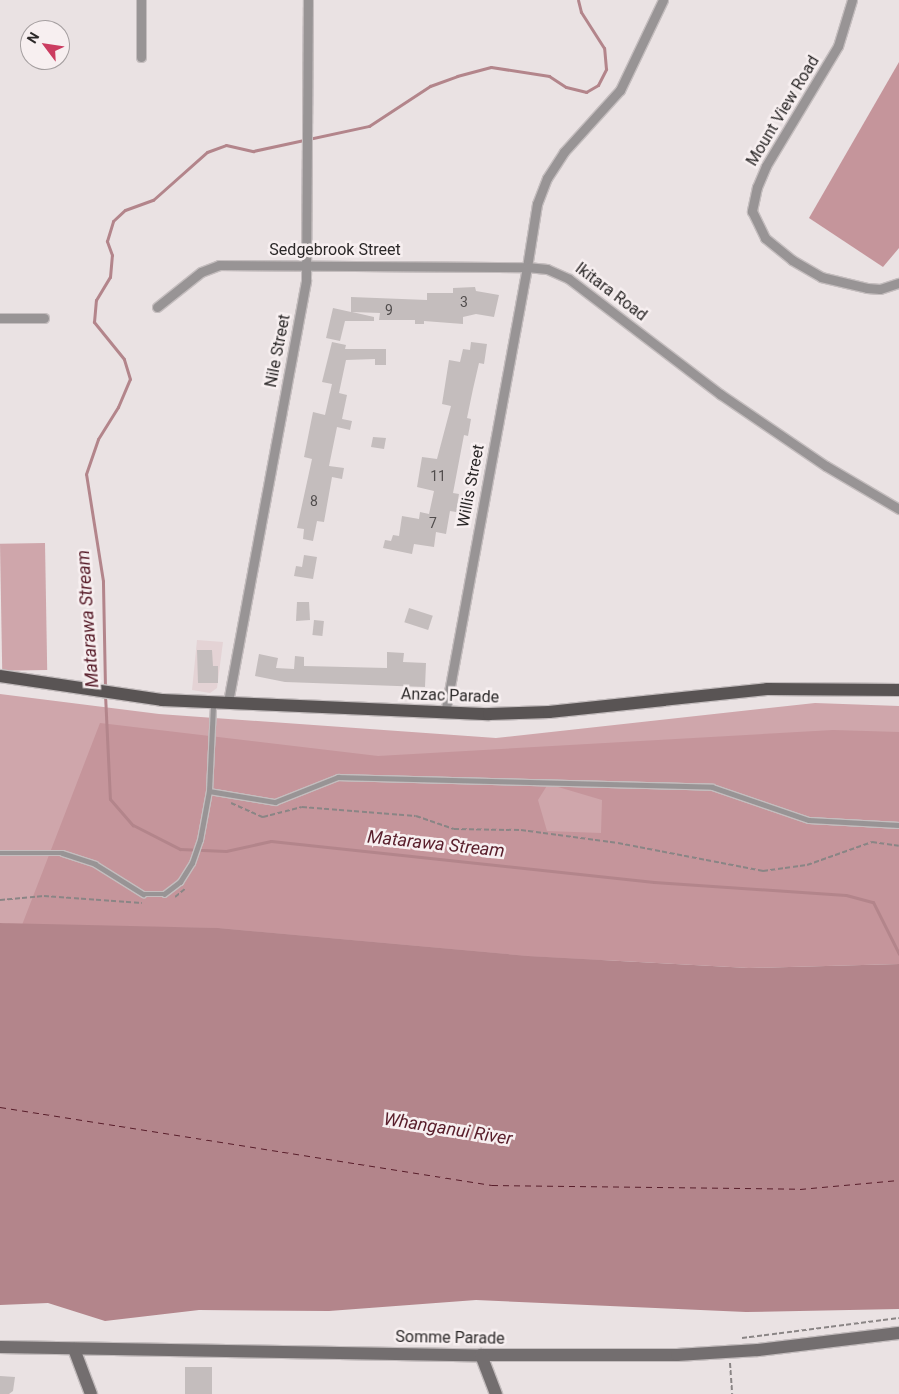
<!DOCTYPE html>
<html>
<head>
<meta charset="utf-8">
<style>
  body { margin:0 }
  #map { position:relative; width:899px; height:1394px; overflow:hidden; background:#eae2e3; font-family:Roboto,sans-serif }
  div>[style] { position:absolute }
  .built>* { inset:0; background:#e4d3d5 }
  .green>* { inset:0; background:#cfa6ab; transform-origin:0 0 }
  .forest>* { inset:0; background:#c5959b }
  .water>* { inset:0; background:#b3858b }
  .stream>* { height:3px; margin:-1.5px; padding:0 1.5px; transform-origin:1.5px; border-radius:1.5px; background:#b3858b }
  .ferry>* { height:1px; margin-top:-0.5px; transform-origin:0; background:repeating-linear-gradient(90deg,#581d2a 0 6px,transparent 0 11px) }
  .building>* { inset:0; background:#c4bdbd; transform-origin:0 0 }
  .path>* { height:2px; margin-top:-1px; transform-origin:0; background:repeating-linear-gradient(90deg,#8a8585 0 5px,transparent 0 7.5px) }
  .roads { filter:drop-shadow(1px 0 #c4bdbe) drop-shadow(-1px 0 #c4bdbe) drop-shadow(0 1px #c4bdbe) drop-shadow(0 -1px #c4bdbe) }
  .lane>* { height:4.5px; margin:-2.25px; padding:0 2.25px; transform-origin:2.25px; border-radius:2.25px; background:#989495 }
  .street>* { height:9px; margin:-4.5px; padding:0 4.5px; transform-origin:4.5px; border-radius:4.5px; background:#989495 }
  .secondary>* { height:12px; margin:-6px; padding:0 6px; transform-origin:6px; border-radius:6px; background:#736e6f }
  .primary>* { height:12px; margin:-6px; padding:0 6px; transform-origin:6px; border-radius:6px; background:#595454 }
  span { translate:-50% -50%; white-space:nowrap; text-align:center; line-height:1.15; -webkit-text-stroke:5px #f7eff0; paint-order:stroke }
  .number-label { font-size:14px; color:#514d4d }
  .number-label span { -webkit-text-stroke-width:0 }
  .street-label { font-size:16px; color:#2b2828 }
  .water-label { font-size:18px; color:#581d2a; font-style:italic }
  .north { position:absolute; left:20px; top:20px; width:50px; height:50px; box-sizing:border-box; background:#f7eff0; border:1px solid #a59fa0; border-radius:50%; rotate:301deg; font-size:14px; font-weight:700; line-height:20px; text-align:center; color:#2b2828 }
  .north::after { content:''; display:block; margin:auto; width:18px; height:22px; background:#cb3c60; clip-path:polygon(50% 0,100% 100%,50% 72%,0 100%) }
</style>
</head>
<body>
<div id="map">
  <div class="built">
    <i style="clip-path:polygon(197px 640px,223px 642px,217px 688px,210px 693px,192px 690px)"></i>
  </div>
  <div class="green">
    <i style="left:45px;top:543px;width:127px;height:45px;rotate:89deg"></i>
    <i style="clip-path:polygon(0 694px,159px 714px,496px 738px,815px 703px,899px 706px,899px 951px,401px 967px,0 923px)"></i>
  </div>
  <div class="forest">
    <i style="clip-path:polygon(899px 62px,899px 248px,883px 267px,809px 218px)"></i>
    <i style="clip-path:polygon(evenodd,100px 723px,378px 756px,833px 730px,899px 732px,899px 964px,749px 968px,528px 956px,218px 928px,22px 925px,100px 723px,548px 784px,602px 800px,601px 833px,547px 831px,538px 800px,548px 784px)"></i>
  </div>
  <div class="water">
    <i style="clip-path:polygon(0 923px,218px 928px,528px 956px,749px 968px,899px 964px,899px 1309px,746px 1312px,476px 1300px,329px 1311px,199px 1310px,105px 1321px,48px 1303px,0 1305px)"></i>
  </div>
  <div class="stream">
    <i style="left:105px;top:688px;width:107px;rotate:-91.1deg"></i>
    <i style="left:103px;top:581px;width:108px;rotate:-99deg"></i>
    <i style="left:86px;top:474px;width:37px;rotate:-71deg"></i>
    <i style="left:98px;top:439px;width:38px;rotate:-58deg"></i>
    <i style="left:118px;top:407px;width:30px;rotate:-67deg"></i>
    <i style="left:130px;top:379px;width:21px;rotate:-107deg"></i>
    <i style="left:124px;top:359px;width:48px;rotate:-129deg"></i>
    <i style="left:94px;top:322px;width:22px;rotate:-85deg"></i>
    <i style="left:96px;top:300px;width:27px;rotate:-59deg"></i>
    <i style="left:110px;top:277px;width:22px;rotate:-85deg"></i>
    <i style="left:112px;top:255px;width:15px;rotate:-110deg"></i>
    <i style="left:107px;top:241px;width:21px;rotate:-73deg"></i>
    <i style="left:113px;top:221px;width:16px;rotate:-43deg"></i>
    <i style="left:125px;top:210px;width:30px;rotate:-20deg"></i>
    <i style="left:153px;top:200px;width:72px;rotate:-41.6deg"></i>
    <i style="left:207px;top:152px;width:20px;rotate:-20deg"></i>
    <i style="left:226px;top:145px;width:28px;rotate:13deg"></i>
    <i style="left:253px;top:151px;width:119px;rotate:-12.2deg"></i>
    <i style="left:369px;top:126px;width:73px;rotate:-33.3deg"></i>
    <i style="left:430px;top:86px;width:29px;rotate:-20deg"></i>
    <i style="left:457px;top:76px;width:35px;rotate:-15deg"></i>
    <i style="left:491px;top:67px;width:59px;rotate:8.8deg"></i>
    <i style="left:549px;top:76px;width:20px;rotate:33deg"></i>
    <i style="left:566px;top:87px;width:21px;rotate:14deg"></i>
    <i style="left:586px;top:92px;width:14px;rotate:-30deg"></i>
    <i style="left:598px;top:85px;width:18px;rotate:-63deg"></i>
    <i style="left:606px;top:69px;width:21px;rotate:-95deg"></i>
    <i style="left:604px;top:48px;width:43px;rotate:-122.6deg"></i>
    <i style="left:581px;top:12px;width:12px;rotate:-104deg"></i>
    <i style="left:105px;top:694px;width:105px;rotate:87.3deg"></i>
    <i style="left:110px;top:799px;width:35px;rotate:49deg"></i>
    <i style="left:133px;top:825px;width:53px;rotate:27.1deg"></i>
    <i style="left:180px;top:849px;width:46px;rotate:2.5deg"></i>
    <i style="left:226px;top:851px;width:46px;rotate:-12.5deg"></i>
    <i style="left:271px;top:841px;width:385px;rotate:6.1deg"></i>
    <i style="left:654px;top:882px;width:192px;rotate:3.9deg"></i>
    <i style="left:846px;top:895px;width:28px;rotate:15deg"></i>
    <i style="left:873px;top:902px;width:58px;rotate:63.4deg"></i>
  </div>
  <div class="ferry">
    <i style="left:0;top:1107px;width:498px;rotate:9deg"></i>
    <i style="left:492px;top:1185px;width:308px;rotate:0.7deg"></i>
    <i style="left:800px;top:1189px;width:99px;rotate:-5.2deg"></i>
  </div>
  <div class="building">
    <i style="clip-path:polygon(475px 287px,476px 291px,499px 295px,494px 317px,476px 314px,463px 317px,463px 324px,424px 321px,424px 324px,415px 324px,415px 320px,379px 320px,380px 313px,352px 312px,374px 317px,374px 321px,345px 321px,340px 341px,326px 338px,333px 308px,351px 312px,351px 297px,427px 300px,427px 293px,453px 293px,453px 288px)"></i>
    <i style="clip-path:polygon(332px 342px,346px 345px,345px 349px,386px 349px,386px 365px,375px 365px,375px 359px,346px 360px,339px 393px,347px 395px,342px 419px,352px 421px,350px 430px,337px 427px,329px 466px,344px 468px,342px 479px,332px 477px,324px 522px,317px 521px,313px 541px,303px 539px,304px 529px,297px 528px,312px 459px,304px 457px,313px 412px,325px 415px,332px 384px,322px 382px)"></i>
    <i style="clip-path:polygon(471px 342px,487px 344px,484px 364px,479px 363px,473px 389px,467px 418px,471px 419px,468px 436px,464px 435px,453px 493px,459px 494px,456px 512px,450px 511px,446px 534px,436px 532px,434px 547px,414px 544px,412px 554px,383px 548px,385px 540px,391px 541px,393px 535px,399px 536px,402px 516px,419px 519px,420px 512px,429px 514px,434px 491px,417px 487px,422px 457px,437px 459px,451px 406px,442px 404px,449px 360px,460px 362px,463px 349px,470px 350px)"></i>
    <i style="clip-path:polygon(373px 437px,386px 438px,384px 449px,371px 447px)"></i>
    <i style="clip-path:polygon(304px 555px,317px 557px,313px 579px,294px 576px,296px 566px,302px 567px)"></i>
    <i style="clip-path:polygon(297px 602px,309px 602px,310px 620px,296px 621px)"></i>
    <i style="left:409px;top:608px;width:25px;height:15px;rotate:18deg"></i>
    <i style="left:314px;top:620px;width:10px;height:15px;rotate:6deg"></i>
    <i style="clip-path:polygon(197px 650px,212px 650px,213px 666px,218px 666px,218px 683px,198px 683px)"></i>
    <i style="clip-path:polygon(387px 652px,404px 653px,403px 662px,426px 663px,425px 687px,285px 682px,255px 676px,259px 654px,278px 658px,276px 668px,294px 669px,295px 656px,304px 657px,304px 666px,387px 668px)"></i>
    <i style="left:185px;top:1367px;width:27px;height:27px"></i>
    <i style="clip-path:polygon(0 1376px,15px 1377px,13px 1391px,9px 1394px,0 1394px)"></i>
  </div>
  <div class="path">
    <i style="left:231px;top:803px;width:35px;rotate:24deg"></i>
    <i style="left:263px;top:817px;width:40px;rotate:-14.4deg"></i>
    <i style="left:302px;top:807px;width:114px;rotate:4.5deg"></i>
    <i style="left:416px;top:816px;width:40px;rotate:18.9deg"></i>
    <i style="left:454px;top:829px;width:67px;rotate:0.9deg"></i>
    <i style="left:521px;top:830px;width:98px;rotate:7.6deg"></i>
    <i style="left:618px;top:843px;width:148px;rotate:10.9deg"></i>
    <i style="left:763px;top:871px;width:44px;rotate:-7.8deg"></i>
    <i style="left:807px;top:865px;width:69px;rotate:-19.5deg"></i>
    <i style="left:872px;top:842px;width:27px;rotate:8deg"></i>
    <i style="left:175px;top:897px;width:13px;rotate:-39deg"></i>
    <i style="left:0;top:900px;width:44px;rotate:-5.2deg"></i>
    <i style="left:44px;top:896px;width:98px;rotate:4.1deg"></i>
    <i style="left:742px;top:1338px;width:158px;rotate:-7.3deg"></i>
    <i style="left:730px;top:1363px;width:31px;rotate:86deg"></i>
  </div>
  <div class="roads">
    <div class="lane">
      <i style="left:209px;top:791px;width:86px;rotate:-87.3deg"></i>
      <i style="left:0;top:853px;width:62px"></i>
      <i style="left:62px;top:853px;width:35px;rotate:18deg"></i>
      <i style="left:95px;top:864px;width:57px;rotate:32deg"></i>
      <i style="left:143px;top:894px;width:21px"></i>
      <i style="left:164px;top:894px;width:20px;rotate:-37deg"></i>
      <i style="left:180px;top:882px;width:22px;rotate:-58deg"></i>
      <i style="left:192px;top:863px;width:24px;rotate:-71deg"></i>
      <i style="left:200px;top:840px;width:50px;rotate:-79.6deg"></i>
      <i style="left:209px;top:791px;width:67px;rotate:9.5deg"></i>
      <i style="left:275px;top:802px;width:68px;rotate:-21.6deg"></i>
      <i style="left:338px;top:777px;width:374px;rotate:1.5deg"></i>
      <i style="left:712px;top:787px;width:102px;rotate:18.8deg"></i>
      <i style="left:809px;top:820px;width:90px;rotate:3.2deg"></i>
    </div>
    <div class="street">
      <i style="left:663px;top:0;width:100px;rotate:115.5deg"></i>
      <i style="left:620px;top:90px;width:84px;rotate:132.1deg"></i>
      <i style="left:564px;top:152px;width:31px;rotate:123deg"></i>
      <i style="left:547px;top:178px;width:28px;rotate:111deg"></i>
      <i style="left:537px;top:204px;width:64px;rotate:99deg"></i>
      <i style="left:527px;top:267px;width:20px;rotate:6deg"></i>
      <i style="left:547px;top:269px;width:24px;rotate:24deg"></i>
      <i style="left:569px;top:279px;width:190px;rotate:37.3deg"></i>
      <i style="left:720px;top:394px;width:128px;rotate:34.2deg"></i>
      <i style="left:826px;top:466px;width:85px;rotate:30.5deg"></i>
      <i style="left:852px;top:0;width:48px;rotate:106.9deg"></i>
      <i style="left:838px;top:46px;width:140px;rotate:121deg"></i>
      <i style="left:766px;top:166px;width:23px;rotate:113deg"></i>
      <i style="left:757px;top:187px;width:25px;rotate:102deg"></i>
      <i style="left:752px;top:211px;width:30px;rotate:64deg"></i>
      <i style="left:765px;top:238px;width:35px;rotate:39deg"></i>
      <i style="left:792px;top:260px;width:34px;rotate:30deg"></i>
      <i style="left:821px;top:277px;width:47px;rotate:13.4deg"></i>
      <i style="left:867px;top:288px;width:13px;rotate:4deg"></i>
      <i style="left:880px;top:289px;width:20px;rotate:-18deg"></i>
      <i style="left:141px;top:57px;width:57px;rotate:-90deg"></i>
      <i style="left:157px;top:307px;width:56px;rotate:-38.5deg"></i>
      <i style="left:201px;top:272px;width:19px;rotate:-21deg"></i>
      <i style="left:219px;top:265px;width:308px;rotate:0.4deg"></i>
      <i style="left:527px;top:267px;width:452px;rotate:100.4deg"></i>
      <i style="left:0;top:318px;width:44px"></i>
      <i style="left:228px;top:702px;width:428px;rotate:-79.5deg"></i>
      <i style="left:306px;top:281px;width:281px;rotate:-89.6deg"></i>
    </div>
    <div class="secondary">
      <i style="left:0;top:1347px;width:481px;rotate:1deg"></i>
      <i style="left:481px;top:1355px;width:196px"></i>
      <i style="left:677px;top:1355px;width:81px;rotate:-3.5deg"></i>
      <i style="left:758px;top:1350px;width:142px;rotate:-6.9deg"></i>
      <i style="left:74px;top:1349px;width:48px;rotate:69.3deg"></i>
      <i style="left:481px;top:1355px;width:42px;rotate:69deg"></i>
    </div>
    <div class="primary">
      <i style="left:0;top:676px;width:164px;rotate:8.4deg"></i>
      <i style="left:162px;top:700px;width:327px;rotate:2.5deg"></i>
      <i style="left:489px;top:714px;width:60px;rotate:-1.9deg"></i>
      <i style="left:549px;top:712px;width:219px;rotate:-6deg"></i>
      <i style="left:767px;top:689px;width:132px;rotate:0.4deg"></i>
    </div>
  </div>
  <div class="number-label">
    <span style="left:464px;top:302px">3</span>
    <span style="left:389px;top:310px">9</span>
    <span style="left:438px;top:476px">11</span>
    <span style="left:314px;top:501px">8</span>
    <span style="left:433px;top:523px">7</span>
  </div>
  <div class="street-label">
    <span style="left:783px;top:111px;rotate:-59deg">Mount View Road</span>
    <span style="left:335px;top:250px">Sedgebrook Street</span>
    <span style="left:611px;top:292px;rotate:37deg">Ikitara Road</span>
    <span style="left:278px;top:351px;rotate:-79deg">Nile Street</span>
    <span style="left:471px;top:486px;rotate:-79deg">Willis Street</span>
    <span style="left:450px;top:696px;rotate:2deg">Anzac Parade</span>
    <span style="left:450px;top:1338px;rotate:1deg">Somme Parade</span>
  </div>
  <div class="water-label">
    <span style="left:88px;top:619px;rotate:-94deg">Matarawa Stream</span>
    <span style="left:436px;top:844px;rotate:6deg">Matarawa Stream</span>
    <span style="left:448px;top:1129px;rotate:9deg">Whanganui River</span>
  </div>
  <div class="north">N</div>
</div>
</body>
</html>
